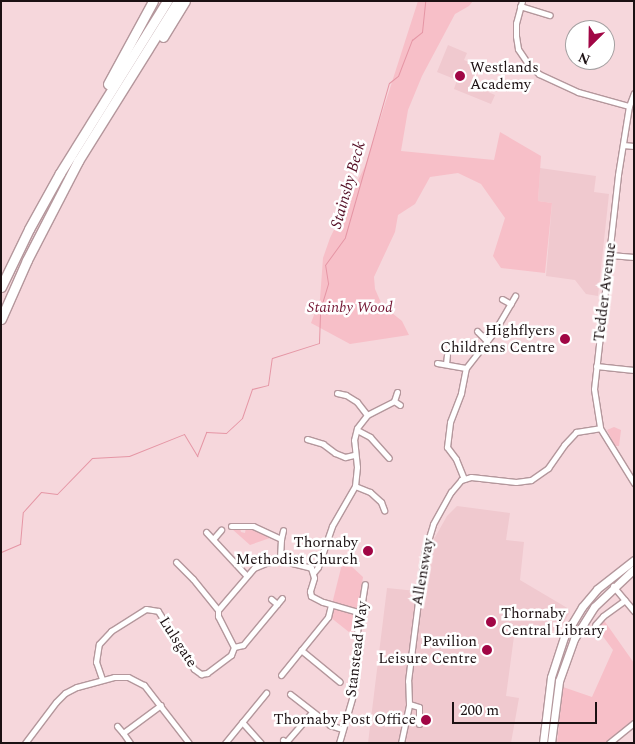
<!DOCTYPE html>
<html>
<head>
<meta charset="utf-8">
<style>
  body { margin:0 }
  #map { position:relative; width:635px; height:744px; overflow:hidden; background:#f6d7dc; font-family:Spectral,serif }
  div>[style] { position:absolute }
  .built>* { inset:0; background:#f0c9cf }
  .green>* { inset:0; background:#f7bfc8 }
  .stream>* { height:1px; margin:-0.5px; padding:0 0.5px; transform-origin:0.5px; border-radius:0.5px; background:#e596a5 }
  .roads { filter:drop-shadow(1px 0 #b4979c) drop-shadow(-1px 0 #b4979c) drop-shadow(0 1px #b4979c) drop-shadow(0 -1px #b4979c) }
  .street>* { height:5px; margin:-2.5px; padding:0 2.5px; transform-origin:2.5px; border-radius:2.5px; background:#fff }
  .secondary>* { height:7px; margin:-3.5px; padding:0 3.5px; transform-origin:3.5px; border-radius:3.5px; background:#fff }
  .highway>* { height:9px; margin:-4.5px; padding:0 4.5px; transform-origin:4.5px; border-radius:4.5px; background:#fff }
  .dots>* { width:14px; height:14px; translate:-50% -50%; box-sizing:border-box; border:2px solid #fff; border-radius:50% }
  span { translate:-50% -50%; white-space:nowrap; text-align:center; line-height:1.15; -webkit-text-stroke:5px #fff; paint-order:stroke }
  .poi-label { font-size:15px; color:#1c1113 }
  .left { translate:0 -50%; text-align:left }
  .right { translate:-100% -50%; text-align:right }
  .street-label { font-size:15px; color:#1c1113 }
  .park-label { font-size:15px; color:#741734; font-style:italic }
  .water-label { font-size:16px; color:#540e24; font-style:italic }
  .frame { position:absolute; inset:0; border:2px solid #1c1113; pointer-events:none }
  .north { position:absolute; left:565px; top:20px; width:50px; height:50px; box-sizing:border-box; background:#fff; border:1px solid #a4a0a1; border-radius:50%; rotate:203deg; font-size:14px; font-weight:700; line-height:20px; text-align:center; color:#1c1113 }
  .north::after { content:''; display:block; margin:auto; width:18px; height:22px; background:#a10645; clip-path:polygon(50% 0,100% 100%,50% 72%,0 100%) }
  .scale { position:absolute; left:452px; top:702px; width:145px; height:22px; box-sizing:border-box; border:2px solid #1c1113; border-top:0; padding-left:6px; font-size:15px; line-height:18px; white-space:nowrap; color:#1c1113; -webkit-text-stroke:4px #fff; paint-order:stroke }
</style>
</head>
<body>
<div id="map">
  <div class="built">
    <i style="clip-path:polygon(448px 45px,467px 53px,464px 60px,478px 66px,470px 84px,495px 95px,491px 104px,454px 89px,457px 80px,437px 72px)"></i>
    <i style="clip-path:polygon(540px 168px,596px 176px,594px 192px,609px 194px,598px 296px,586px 294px,575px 280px,546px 276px,552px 203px,538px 201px)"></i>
    <i style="clip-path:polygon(457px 506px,510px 513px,506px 540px,524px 542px,520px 580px,569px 609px,570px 612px,559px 631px,515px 629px,506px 696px,519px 698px,511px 743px,368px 743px,387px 588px,426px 592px,434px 539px,447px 516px)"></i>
  </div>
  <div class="green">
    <i style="clip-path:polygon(418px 1px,473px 1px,469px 6px,455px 14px,422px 76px,408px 110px,401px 151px,494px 160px,500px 132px,541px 156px,538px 201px,552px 203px,545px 273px,501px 268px,493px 256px,505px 218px,481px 184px,458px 173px,430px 177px,415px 204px,398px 215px,395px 232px,374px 277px,375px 289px,382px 305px,402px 321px,409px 335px,350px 344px,311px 323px,320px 299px,323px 258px,330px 238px,365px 166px)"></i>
    <i style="clip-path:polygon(614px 427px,621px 430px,619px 446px,615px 446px,607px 430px)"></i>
    <i style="clip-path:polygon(234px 527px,240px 528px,241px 532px,245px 533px,246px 527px,255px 529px,270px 538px,250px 545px,232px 529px)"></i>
    <i style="clip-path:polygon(342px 564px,350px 565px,363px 577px,359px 604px,355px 613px,354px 636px,330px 617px,334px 610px,333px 600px)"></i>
    <i style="clip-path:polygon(603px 619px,634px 663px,634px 721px,606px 743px,557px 743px,563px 687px,592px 697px,613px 650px,596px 627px)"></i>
  </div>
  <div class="stream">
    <i style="left:1px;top:552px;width:21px;rotate:-23deg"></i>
    <i style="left:20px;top:544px;width:32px;rotate:-85deg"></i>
    <i style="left:23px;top:512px;width:27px;rotate:-48deg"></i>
    <i style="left:41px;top:492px;width:16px;rotate:7deg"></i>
    <i style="left:57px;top:494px;width:50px;rotate:-45.8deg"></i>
    <i style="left:92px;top:458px;width:37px;rotate:-3deg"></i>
    <i style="left:129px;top:456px;width:59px;rotate:-21.8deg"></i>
    <i style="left:184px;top:434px;width:26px;rotate:59deg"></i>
    <i style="left:197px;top:456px;width:26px;rotate:-69deg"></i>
    <i style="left:206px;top:432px;width:20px;rotate:3deg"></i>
    <i style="left:226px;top:433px;width:22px;rotate:-43deg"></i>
    <i style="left:242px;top:418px;width:31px;rotate:-71deg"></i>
    <i style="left:252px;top:389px;width:16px;rotate:-14deg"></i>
    <i style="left:268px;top:385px;width:27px;rotate:-82deg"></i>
    <i style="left:272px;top:358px;width:49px;rotate:-17.7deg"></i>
    <i style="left:319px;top:343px;width:33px;rotate:-88deg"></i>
    <i style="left:320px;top:310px;width:28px;rotate:-73deg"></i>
    <i style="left:328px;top:283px;width:18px;rotate:-99deg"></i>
    <i style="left:325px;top:265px;width:34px;rotate:-54deg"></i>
    <i style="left:345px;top:237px;width:160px;rotate:-74.1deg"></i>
    <i style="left:389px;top:83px;width:11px;rotate:-38deg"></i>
    <i style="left:398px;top:76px;width:39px;rotate:-69deg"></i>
    <i style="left:412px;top:40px;width:13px;rotate:-39deg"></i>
    <i style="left:422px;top:32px;width:31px;rotate:-84deg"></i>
  </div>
  <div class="roads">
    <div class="street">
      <i style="left:522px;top:1px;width:23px;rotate:105deg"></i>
      <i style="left:516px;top:23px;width:13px;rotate:90deg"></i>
      <i style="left:516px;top:36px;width:13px;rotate:81deg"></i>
      <i style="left:518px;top:49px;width:18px;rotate:56deg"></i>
      <i style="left:528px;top:64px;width:15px;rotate:42deg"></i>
      <i style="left:539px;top:74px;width:43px;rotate:24.8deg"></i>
      <i style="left:578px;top:92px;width:53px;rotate:15.4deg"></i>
      <i style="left:520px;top:6px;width:31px;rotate:17deg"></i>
      <i style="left:634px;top:93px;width:14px;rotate:111deg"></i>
      <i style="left:629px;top:106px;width:70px;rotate:99.1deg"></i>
      <i style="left:618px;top:175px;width:215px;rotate:96.4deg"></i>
      <i style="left:594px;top:389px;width:39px;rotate:81deg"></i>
      <i style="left:600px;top:428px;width:65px;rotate:58.3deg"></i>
      <i style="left:623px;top:145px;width:11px;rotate:5deg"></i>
      <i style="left:610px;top:255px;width:24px;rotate:5deg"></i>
      <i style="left:502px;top:299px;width:10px;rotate:29deg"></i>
      <i style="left:477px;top:331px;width:14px;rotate:45deg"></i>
      <i style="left:437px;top:363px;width:29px;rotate:10deg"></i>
      <i style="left:446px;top:364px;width:9px;rotate:-84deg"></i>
      <i style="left:596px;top:366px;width:38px;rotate:6deg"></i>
      <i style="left:397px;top:392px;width:9px;rotate:108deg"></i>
      <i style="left:394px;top:401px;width:7px;rotate:34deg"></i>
      <i style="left:337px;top:393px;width:9px;rotate:13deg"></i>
      <i style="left:346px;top:395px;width:13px;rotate:32deg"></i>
      <i style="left:357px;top:402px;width:16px;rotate:52deg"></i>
      <i style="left:357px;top:430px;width:15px;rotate:28deg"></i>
      <i style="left:370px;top:437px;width:28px;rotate:48deg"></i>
      <i style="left:307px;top:439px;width:17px;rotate:17deg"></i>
      <i style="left:323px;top:444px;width:15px;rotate:37deg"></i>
      <i style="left:335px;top:453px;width:11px;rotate:22deg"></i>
      <i style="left:345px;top:457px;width:9px;rotate:-13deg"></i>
      <i style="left:464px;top:479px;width:22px;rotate:-112deg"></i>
      <i style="left:456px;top:459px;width:15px;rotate:-127deg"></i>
      <i style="left:447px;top:447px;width:25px;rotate:-83deg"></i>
      <i style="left:450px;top:422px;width:31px;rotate:-69deg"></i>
      <i style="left:461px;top:393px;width:25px;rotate:-79deg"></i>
      <i style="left:466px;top:368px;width:46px;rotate:-52.1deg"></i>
      <i style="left:494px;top:332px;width:42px;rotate:-59.7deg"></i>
      <i style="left:355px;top:486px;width:16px;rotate:22deg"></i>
      <i style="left:370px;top:492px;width:15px;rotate:42deg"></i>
      <i style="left:381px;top:502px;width:9px;rotate:69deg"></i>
      <i style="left:231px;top:526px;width:22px"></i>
      <i style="left:253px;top:526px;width:31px;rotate:25deg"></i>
      <i style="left:281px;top:539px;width:21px;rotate:93deg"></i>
      <i style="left:206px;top:532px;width:59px;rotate:47.1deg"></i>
      <i style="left:214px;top:538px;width:11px;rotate:-49deg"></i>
      <i style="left:281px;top:539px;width:9px;rotate:-77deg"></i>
      <i style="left:176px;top:562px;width:24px;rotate:45deg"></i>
      <i style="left:193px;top:579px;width:40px;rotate:51deg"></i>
      <i style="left:218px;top:610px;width:6px;rotate:90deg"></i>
      <i style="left:218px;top:616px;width:35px;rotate:63deg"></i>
      <i style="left:314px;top:572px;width:6px;rotate:-51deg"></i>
      <i style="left:318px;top:567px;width:43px;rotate:-71.1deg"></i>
      <i style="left:332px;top:526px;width:46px;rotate:-60.1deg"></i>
      <i style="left:355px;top:486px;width:19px;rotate:-84deg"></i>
      <i style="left:357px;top:467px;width:27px;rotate:-96deg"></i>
      <i style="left:354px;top:440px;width:12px;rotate:-76deg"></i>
      <i style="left:357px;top:428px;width:16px;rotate:-52deg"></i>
      <i style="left:367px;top:415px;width:30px;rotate:-27deg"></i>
      <i style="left:613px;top:586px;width:33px;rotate:50deg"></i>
      <i style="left:271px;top:599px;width:8px;rotate:40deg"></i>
      <i style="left:218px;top:610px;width:55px;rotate:-49.4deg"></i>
      <i style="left:254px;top:568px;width:13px;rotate:-23deg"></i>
      <i style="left:266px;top:563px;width:14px;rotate:-12deg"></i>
      <i style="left:280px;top:560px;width:32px;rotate:14deg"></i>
      <i style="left:311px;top:568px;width:10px;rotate:73deg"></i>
      <i style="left:314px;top:578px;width:14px;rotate:107deg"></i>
      <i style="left:310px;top:591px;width:5px;rotate:79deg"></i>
      <i style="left:311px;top:596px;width:13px;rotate:27deg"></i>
      <i style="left:323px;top:602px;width:36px;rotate:16deg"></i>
      <i style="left:595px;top:625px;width:12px;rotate:-48deg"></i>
      <i style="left:603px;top:616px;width:27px;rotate:-36deg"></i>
      <i style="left:301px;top:650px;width:50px;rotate:39.4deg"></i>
      <i style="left:281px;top:675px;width:75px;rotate:-51deg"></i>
      <i style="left:328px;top:617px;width:12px;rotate:-76deg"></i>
      <i style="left:102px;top:679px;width:18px;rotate:-109deg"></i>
      <i style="left:96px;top:662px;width:18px;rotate:-81deg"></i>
      <i style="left:99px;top:644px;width:18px;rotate:-47deg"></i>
      <i style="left:111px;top:631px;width:41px;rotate:-32.2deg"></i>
      <i style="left:146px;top:609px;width:12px;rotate:9deg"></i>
      <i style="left:158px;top:611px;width:68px;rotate:58.2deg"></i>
      <i style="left:194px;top:669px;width:9px;rotate:36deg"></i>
      <i style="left:201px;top:674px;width:6px;rotate:-9deg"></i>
      <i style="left:207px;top:673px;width:30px;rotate:-37deg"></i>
      <i style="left:231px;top:655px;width:9px;rotate:-69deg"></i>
      <i style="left:234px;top:647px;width:9px;rotate:-13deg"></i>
      <i style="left:243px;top:645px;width:61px;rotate:-50.3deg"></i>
      <i style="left:290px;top:694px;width:51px;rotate:37.8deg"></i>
      <i style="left:330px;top:725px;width:13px;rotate:18deg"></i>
      <i style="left:409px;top:704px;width:10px;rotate:17deg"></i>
      <i style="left:419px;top:707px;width:17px;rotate:90deg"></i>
      <i style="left:242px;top:722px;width:28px;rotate:48deg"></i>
      <i style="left:117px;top:726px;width:9px;rotate:49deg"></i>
      <i style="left:283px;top:740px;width:4px;rotate:34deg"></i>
      <i style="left:286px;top:742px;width:40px;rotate:-49deg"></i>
      <i style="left:25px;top:743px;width:51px;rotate:-52.9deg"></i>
      <i style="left:56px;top:702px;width:13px;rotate:-45deg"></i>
      <i style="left:65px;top:693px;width:13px;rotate:-27deg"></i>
      <i style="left:77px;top:687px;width:38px;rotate:-15deg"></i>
      <i style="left:114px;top:677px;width:14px"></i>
      <i style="left:128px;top:677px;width:18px;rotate:27deg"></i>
      <i style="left:144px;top:685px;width:73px;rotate:52.2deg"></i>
      <i style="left:130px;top:743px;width:12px;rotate:-125deg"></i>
      <i style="left:123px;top:733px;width:47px;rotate:-36.4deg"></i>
      <i style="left:225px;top:743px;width:65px;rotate:-50.6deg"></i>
      <i style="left:339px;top:743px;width:50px;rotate:-73.7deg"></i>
      <i style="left:353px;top:695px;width:24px;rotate:-83deg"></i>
      <i style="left:356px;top:671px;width:59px;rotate:-88.1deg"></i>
      <i style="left:358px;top:612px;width:5px;rotate:-53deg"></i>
      <i style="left:361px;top:608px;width:24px;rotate:-81deg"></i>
      <i style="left:401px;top:743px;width:40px;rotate:-78deg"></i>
      <i style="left:409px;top:704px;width:23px;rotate:-92deg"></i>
      <i style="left:408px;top:681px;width:128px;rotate:-82.8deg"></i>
      <i style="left:424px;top:554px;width:31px;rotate:-73deg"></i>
      <i style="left:433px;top:524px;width:37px;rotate:-61deg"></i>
      <i style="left:451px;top:492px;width:16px;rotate:-50deg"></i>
      <i style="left:461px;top:480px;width:10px;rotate:-17deg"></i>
      <i style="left:471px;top:477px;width:45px;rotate:6.3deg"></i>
      <i style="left:516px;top:482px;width:15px;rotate:-8deg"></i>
      <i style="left:531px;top:480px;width:21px;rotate:-35deg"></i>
      <i style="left:548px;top:468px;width:28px;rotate:-55deg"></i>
      <i style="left:564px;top:445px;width:18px;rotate:-47deg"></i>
      <i style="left:576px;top:432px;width:24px;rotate:-9deg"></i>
      <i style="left:609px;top:743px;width:32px;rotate:-39deg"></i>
    </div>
    <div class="secondary">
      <i style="left:543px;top:743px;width:66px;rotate:-83.1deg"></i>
      <i style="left:551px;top:677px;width:42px;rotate:-72deg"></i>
      <i style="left:564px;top:637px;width:35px;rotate:-59deg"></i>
      <i style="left:582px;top:607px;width:23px;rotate:-50deg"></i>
      <i style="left:597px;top:589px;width:47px;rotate:-38.1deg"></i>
      <i style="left:551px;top:743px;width:63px;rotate:-82.6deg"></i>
      <i style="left:559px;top:681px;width:45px;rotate:-70.3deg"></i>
      <i style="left:574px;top:639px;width:38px;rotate:-58deg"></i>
      <i style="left:594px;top:607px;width:55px;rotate:-43.5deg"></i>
    </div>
    <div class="highway">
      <i style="left:163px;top:37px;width:42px;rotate:-58.6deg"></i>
      <i style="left:108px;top:84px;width:94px;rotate:-61.5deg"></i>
      <i style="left:1px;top:287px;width:64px;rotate:-64.2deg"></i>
      <i style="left:29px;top:229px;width:64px;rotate:-61deg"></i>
      <i style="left:60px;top:173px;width:203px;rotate:-58.1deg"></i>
      <i style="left:1px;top:319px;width:64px;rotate:-66.2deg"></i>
      <i style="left:27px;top:260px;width:111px;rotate:-62.7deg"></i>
      <i style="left:78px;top:161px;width:189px;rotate:-58deg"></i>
    </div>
  </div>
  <div class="dots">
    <i style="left:460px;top:76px;background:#a10645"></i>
    <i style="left:565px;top:339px;background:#a10645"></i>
    <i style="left:368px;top:551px;background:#a10645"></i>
    <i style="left:491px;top:622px;background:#a10645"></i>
    <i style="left:487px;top:650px;background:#a10645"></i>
    <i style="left:426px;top:720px;background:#a10645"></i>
  </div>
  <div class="poi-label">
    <span class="left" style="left:470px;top:76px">Westlands<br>Academy</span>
    <span class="right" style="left:555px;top:339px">Highflyers<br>Childrens Centre</span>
    <span class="right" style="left:358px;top:551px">Thornaby<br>Methodist Church</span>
    <span class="left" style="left:501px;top:622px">Thornaby<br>Central Library</span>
    <span class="right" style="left:477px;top:650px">Pavilion<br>Leisure Centre</span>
    <span class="right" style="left:416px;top:720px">Thornaby Post Office</span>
  </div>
  <div class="street-label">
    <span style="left:605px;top:292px;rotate:-83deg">Tedder Avenue</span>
    <span style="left:423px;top:572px;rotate:-80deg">Allensway</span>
    <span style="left:178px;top:642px;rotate:57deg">Lulsgate</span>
    <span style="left:357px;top:649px;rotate:-83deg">Stanstead Way</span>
  </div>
  <div class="park-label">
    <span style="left:350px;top:308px">Stainby Wood</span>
  </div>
  <div class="water-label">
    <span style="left:348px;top:185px;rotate:-74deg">Stainsby Beck</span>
  </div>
  <div class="frame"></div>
  <div class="north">N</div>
  <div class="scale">200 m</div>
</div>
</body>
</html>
